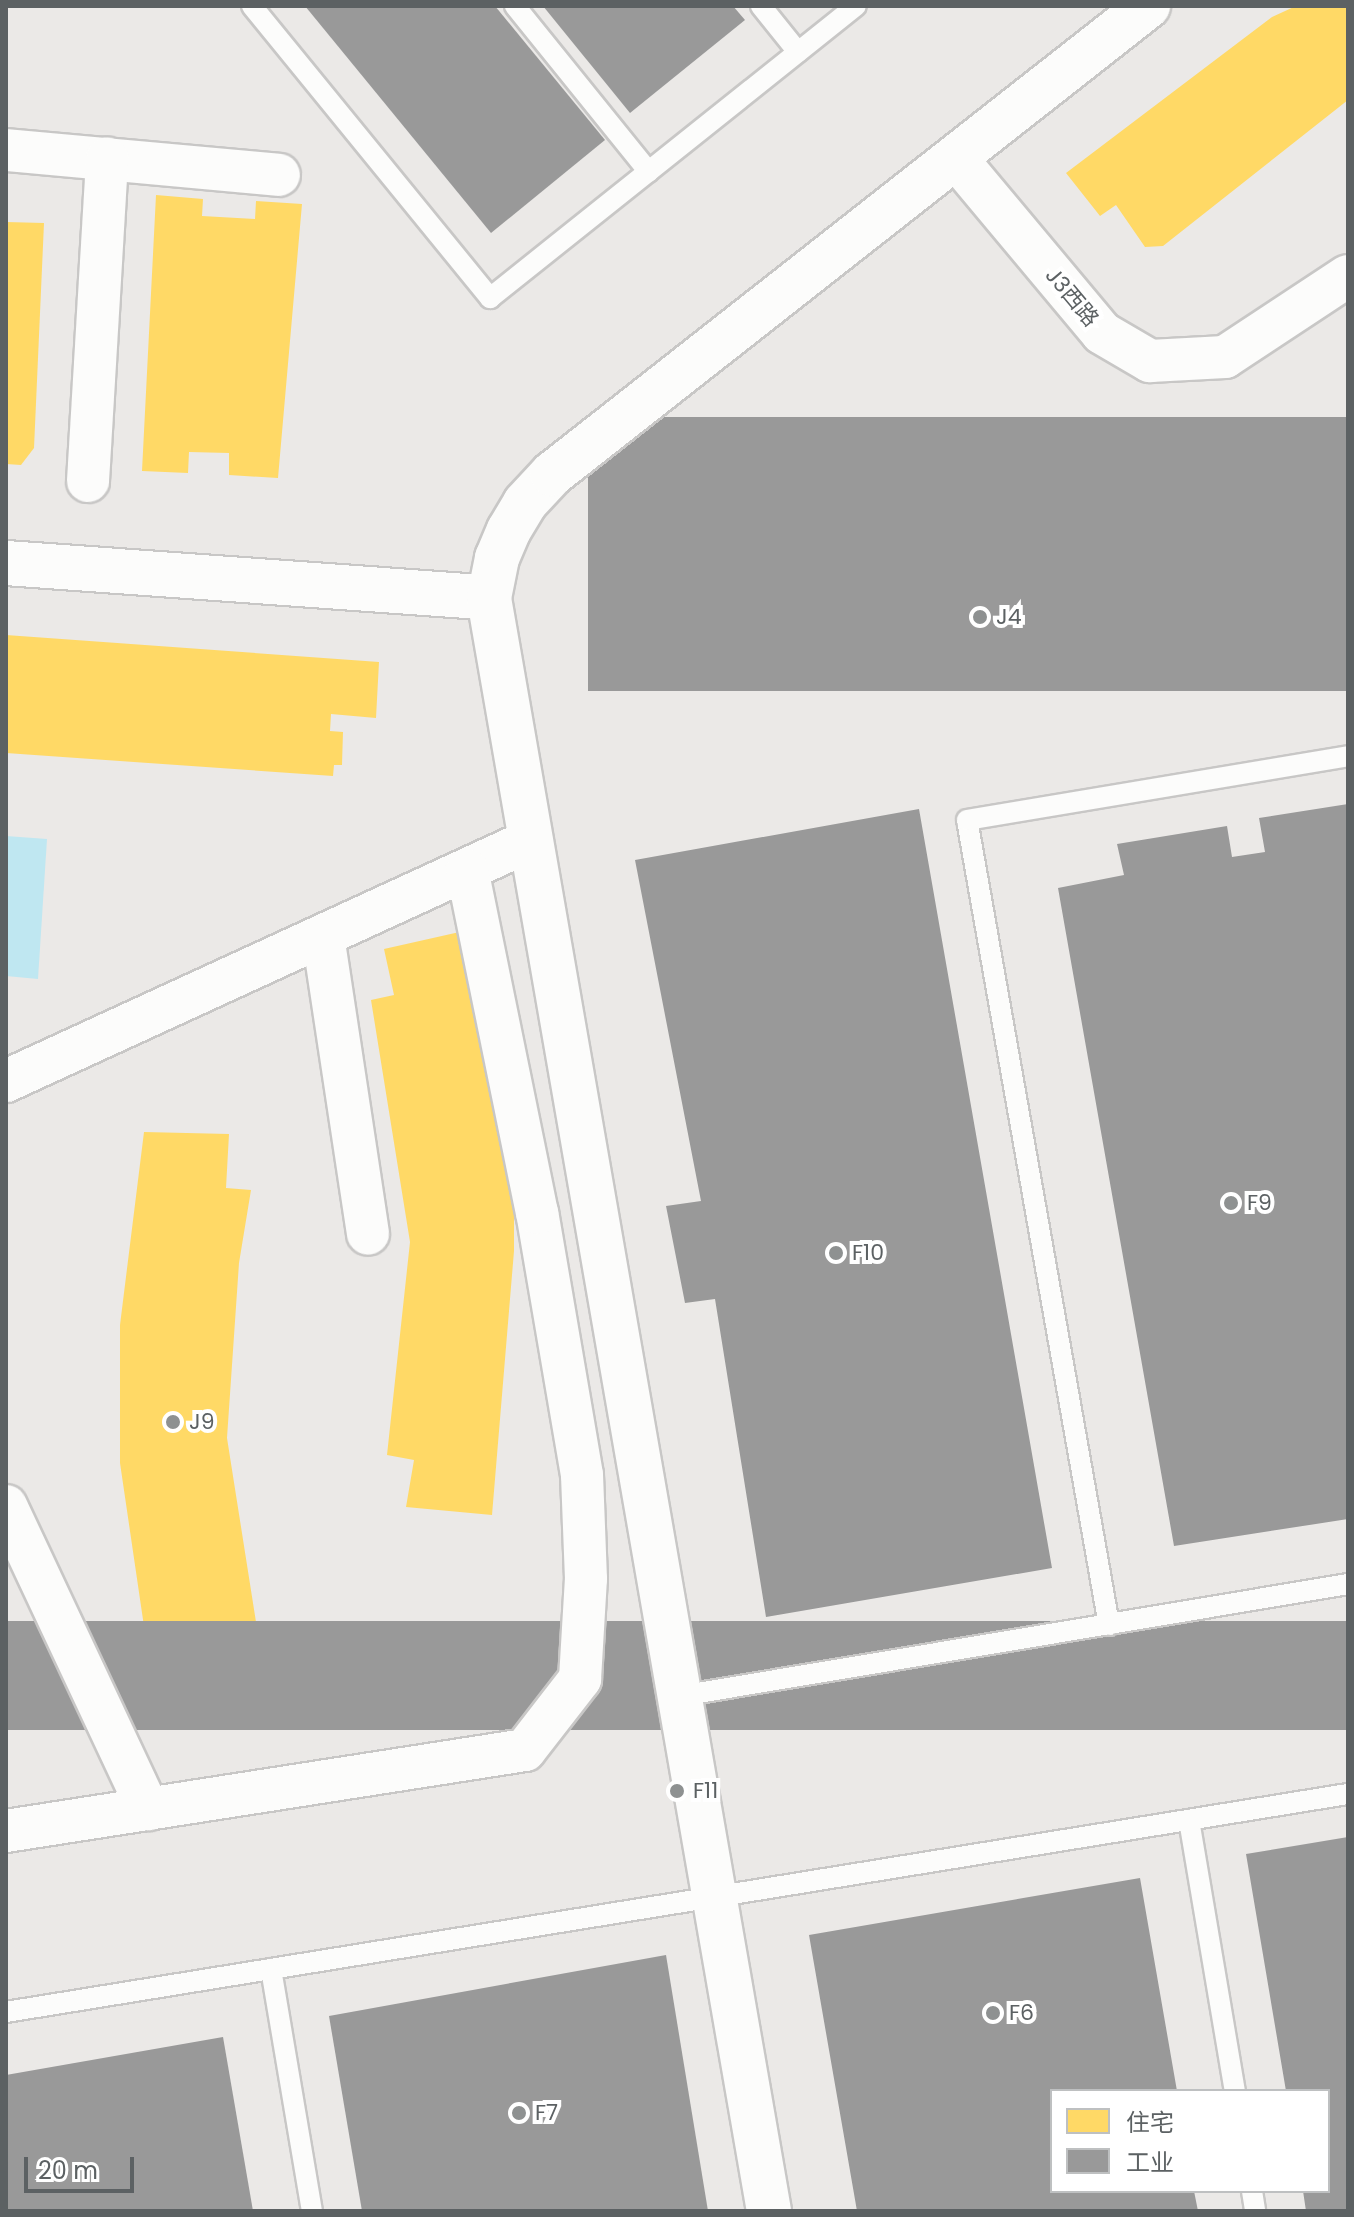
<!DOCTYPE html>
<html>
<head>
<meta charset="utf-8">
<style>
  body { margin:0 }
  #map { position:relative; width:1354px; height:2217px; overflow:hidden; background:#ebe9e7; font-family:Poppins,"Noto Sans SC",sans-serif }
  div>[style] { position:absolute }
  .water>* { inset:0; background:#bfe7f1 }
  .homes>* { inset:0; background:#ffd966 }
  .industry>* { inset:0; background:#999; transform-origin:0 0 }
  .roads { filter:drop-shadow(2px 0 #c8c7c6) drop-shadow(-2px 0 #c8c7c6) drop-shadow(0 2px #c8c7c6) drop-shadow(0 -2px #c8c7c6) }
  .lane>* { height:20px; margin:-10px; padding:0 10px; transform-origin:10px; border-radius:10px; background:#fcfcfb }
  .street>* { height:42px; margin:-21px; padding:0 21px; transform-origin:21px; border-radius:21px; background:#fcfcfb }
  .secondary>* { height:44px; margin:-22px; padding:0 22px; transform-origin:22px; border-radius:22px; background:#fcfcfb }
  .dots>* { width:22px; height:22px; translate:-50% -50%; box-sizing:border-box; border:4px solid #fff; border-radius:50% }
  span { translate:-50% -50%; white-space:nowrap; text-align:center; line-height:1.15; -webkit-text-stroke:8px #fff; paint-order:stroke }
  .street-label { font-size:22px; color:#5c6163 }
  .poi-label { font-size:22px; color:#5c6163 }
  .left { translate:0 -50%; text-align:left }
  .frame { position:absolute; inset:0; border:8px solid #5c6163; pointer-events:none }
  .legend { position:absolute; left:1050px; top:2089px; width:280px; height:104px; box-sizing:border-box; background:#fff; border:2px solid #bec0c1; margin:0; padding:10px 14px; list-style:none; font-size:24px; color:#5c6163 }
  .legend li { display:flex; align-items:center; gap:16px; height:40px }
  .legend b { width:40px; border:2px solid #bec0c1 }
  .scale { position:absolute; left:24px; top:2157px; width:110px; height:36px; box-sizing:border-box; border:4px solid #5c6163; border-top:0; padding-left:10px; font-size:24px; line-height:28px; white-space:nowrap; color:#5c6163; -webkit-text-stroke:6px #fff; paint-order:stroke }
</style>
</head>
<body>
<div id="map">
  <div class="water">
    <i style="clip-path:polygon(6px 836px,47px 839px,38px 979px,6px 976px)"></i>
  </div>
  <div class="homes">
    <i style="clip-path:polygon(1296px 6px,1348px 6px,1348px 100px,1163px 246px,1145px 247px,1116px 205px,1100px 216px,1066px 173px,1272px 17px)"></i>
    <i style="clip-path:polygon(156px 195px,203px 199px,202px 216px,255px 219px,256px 201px,302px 204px,278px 478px,229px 475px,229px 453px,189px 452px,188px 473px,142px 471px)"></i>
    <i style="clip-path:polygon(6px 222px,44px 223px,34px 448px,21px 465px,6px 464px)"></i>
    <i style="clip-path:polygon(6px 635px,379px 662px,376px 718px,331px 714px,330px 731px,343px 732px,342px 765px,334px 765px,333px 776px,6px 753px)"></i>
    <i style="clip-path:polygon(464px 931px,514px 1189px,514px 1251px,492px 1515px,406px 1507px,414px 1460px,387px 1455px,410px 1242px,371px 1000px,394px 995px,384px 949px)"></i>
    <i style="clip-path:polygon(144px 1132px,229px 1134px,226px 1188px,251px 1190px,239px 1263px,227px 1438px,262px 1660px,212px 1667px,211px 1709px,157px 1715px,120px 1463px,120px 1325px)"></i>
  </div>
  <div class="industry">
    <i style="clip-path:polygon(305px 6px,495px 6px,605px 140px,491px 233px)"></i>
    <i style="clip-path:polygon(543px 6px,733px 6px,745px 20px,630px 113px)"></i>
    <i style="left:1348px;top:417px;width:274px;height:760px;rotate:90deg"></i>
    <i style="clip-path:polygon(1348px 804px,1348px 1519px,1174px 1546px,1058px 888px,1124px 875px,1117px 844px,1227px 826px,1232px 857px,1265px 852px,1259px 818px)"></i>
    <i style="clip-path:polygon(919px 809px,1052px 1568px,766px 1617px,715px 1299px,685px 1303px,666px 1206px,701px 1201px,635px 860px)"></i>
    <i style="left:1348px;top:1621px;width:109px;height:1362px;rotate:90deg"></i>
    <i style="clip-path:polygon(1348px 1837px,1348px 2211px,1306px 2211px,1303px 2191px,1328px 2191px,1328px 2091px,1286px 2091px,1246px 1854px)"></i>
    <i style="clip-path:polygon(1140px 1878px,1177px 2091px,1052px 2091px,1052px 2191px,1194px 2191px,1198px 2211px,857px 2211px,809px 1935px)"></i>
    <i style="clip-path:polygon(666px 1955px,708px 2211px,362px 2211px,329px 2016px)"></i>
    <i style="clip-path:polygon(223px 2037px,253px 2211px,6px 2211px,6px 2075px)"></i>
  </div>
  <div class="roads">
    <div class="lane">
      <i style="left:252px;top:6px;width:377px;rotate:50.8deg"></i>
      <i style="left:490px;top:298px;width:468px;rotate:-38.6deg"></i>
      <i style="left:515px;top:6px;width:213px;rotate:51.1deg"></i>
      <i style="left:761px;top:6px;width:59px;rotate:51.2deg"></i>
      <i style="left:1109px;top:1625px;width:817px;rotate:-100deg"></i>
      <i style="left:967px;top:820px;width:386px;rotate:-9.5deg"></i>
      <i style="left:680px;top:1696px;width:677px;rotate:-9.52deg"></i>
      <i style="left:1189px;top:1820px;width:275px;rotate:80.4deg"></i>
      <i style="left:271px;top:1969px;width:245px;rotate:80.4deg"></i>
      <i style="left:6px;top:2012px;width:1360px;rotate:-9.23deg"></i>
      <i style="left:1252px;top:2191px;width:20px;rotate:81deg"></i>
    </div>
    <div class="street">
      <i style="left:6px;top:150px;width:274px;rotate:5.2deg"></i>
      <i style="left:955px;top:157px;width:229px;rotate:50.1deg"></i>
      <i style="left:1102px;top:333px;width:56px;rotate:30.3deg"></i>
      <i style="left:1150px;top:361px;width:75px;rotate:-3.1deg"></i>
      <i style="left:1225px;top:357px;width:147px;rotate:-33.4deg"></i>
      <i style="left:88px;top:481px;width:323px;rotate:-86.6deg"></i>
      <i style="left:323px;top:936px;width:301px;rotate:81.4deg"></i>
      <i style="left:6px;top:1081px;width:578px;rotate:-24.66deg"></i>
      <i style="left:6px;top:1506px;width:335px;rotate:64.9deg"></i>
      <i style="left:6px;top:1831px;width:525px;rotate:-8.87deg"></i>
      <i style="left:525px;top:1750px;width:90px;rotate:-52.2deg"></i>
      <i style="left:580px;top:1679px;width:100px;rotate:-86.6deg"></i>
      <i style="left:586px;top:1579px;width:104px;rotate:-92.2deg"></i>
      <i style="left:582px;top:1475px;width:266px;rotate:-99.7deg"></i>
      <i style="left:537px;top:1213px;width:350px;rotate:-101.5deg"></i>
    </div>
    <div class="secondary">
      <i style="left:6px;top:563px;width:484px;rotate:4.1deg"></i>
      <i style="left:769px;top:2211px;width:1637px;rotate:-99.85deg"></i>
      <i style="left:489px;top:598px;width:41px;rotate:-78.7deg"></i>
      <i style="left:497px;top:558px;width:30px;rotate:-67deg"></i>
      <i style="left:509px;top:530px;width:31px;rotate:-59deg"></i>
      <i style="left:525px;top:503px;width:40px;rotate:-47deg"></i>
      <i style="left:552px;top:474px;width:758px;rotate:-38.14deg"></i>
    </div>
  </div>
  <div class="dots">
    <i style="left:980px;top:617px;background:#8e9191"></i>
    <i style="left:1231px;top:1203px;background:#8e9191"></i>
    <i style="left:836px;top:1253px;background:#8e9191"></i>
    <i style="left:173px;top:1422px;background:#8e9191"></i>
    <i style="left:677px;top:1791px;background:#8e9191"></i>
    <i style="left:993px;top:2013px;background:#8e9191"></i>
    <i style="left:519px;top:2113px;background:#8e9191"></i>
  </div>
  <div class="street-label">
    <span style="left:1072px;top:297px;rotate:50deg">J3西路</span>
  </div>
  <div class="poi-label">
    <span class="left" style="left:996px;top:617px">J4</span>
    <span class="left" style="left:1247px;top:1203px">F9</span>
    <span class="left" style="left:852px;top:1253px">F10</span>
    <span class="left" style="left:189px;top:1422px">J9</span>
    <span class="left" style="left:693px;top:1791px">F11</span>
    <span class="left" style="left:1009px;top:2013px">F6</span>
    <span class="left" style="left:535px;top:2113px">F7</span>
  </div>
  <div class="frame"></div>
  <ul class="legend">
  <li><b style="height:22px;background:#ffd966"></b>住宅</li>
  <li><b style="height:22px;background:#999"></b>工业</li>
  </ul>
  <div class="scale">20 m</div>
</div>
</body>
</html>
